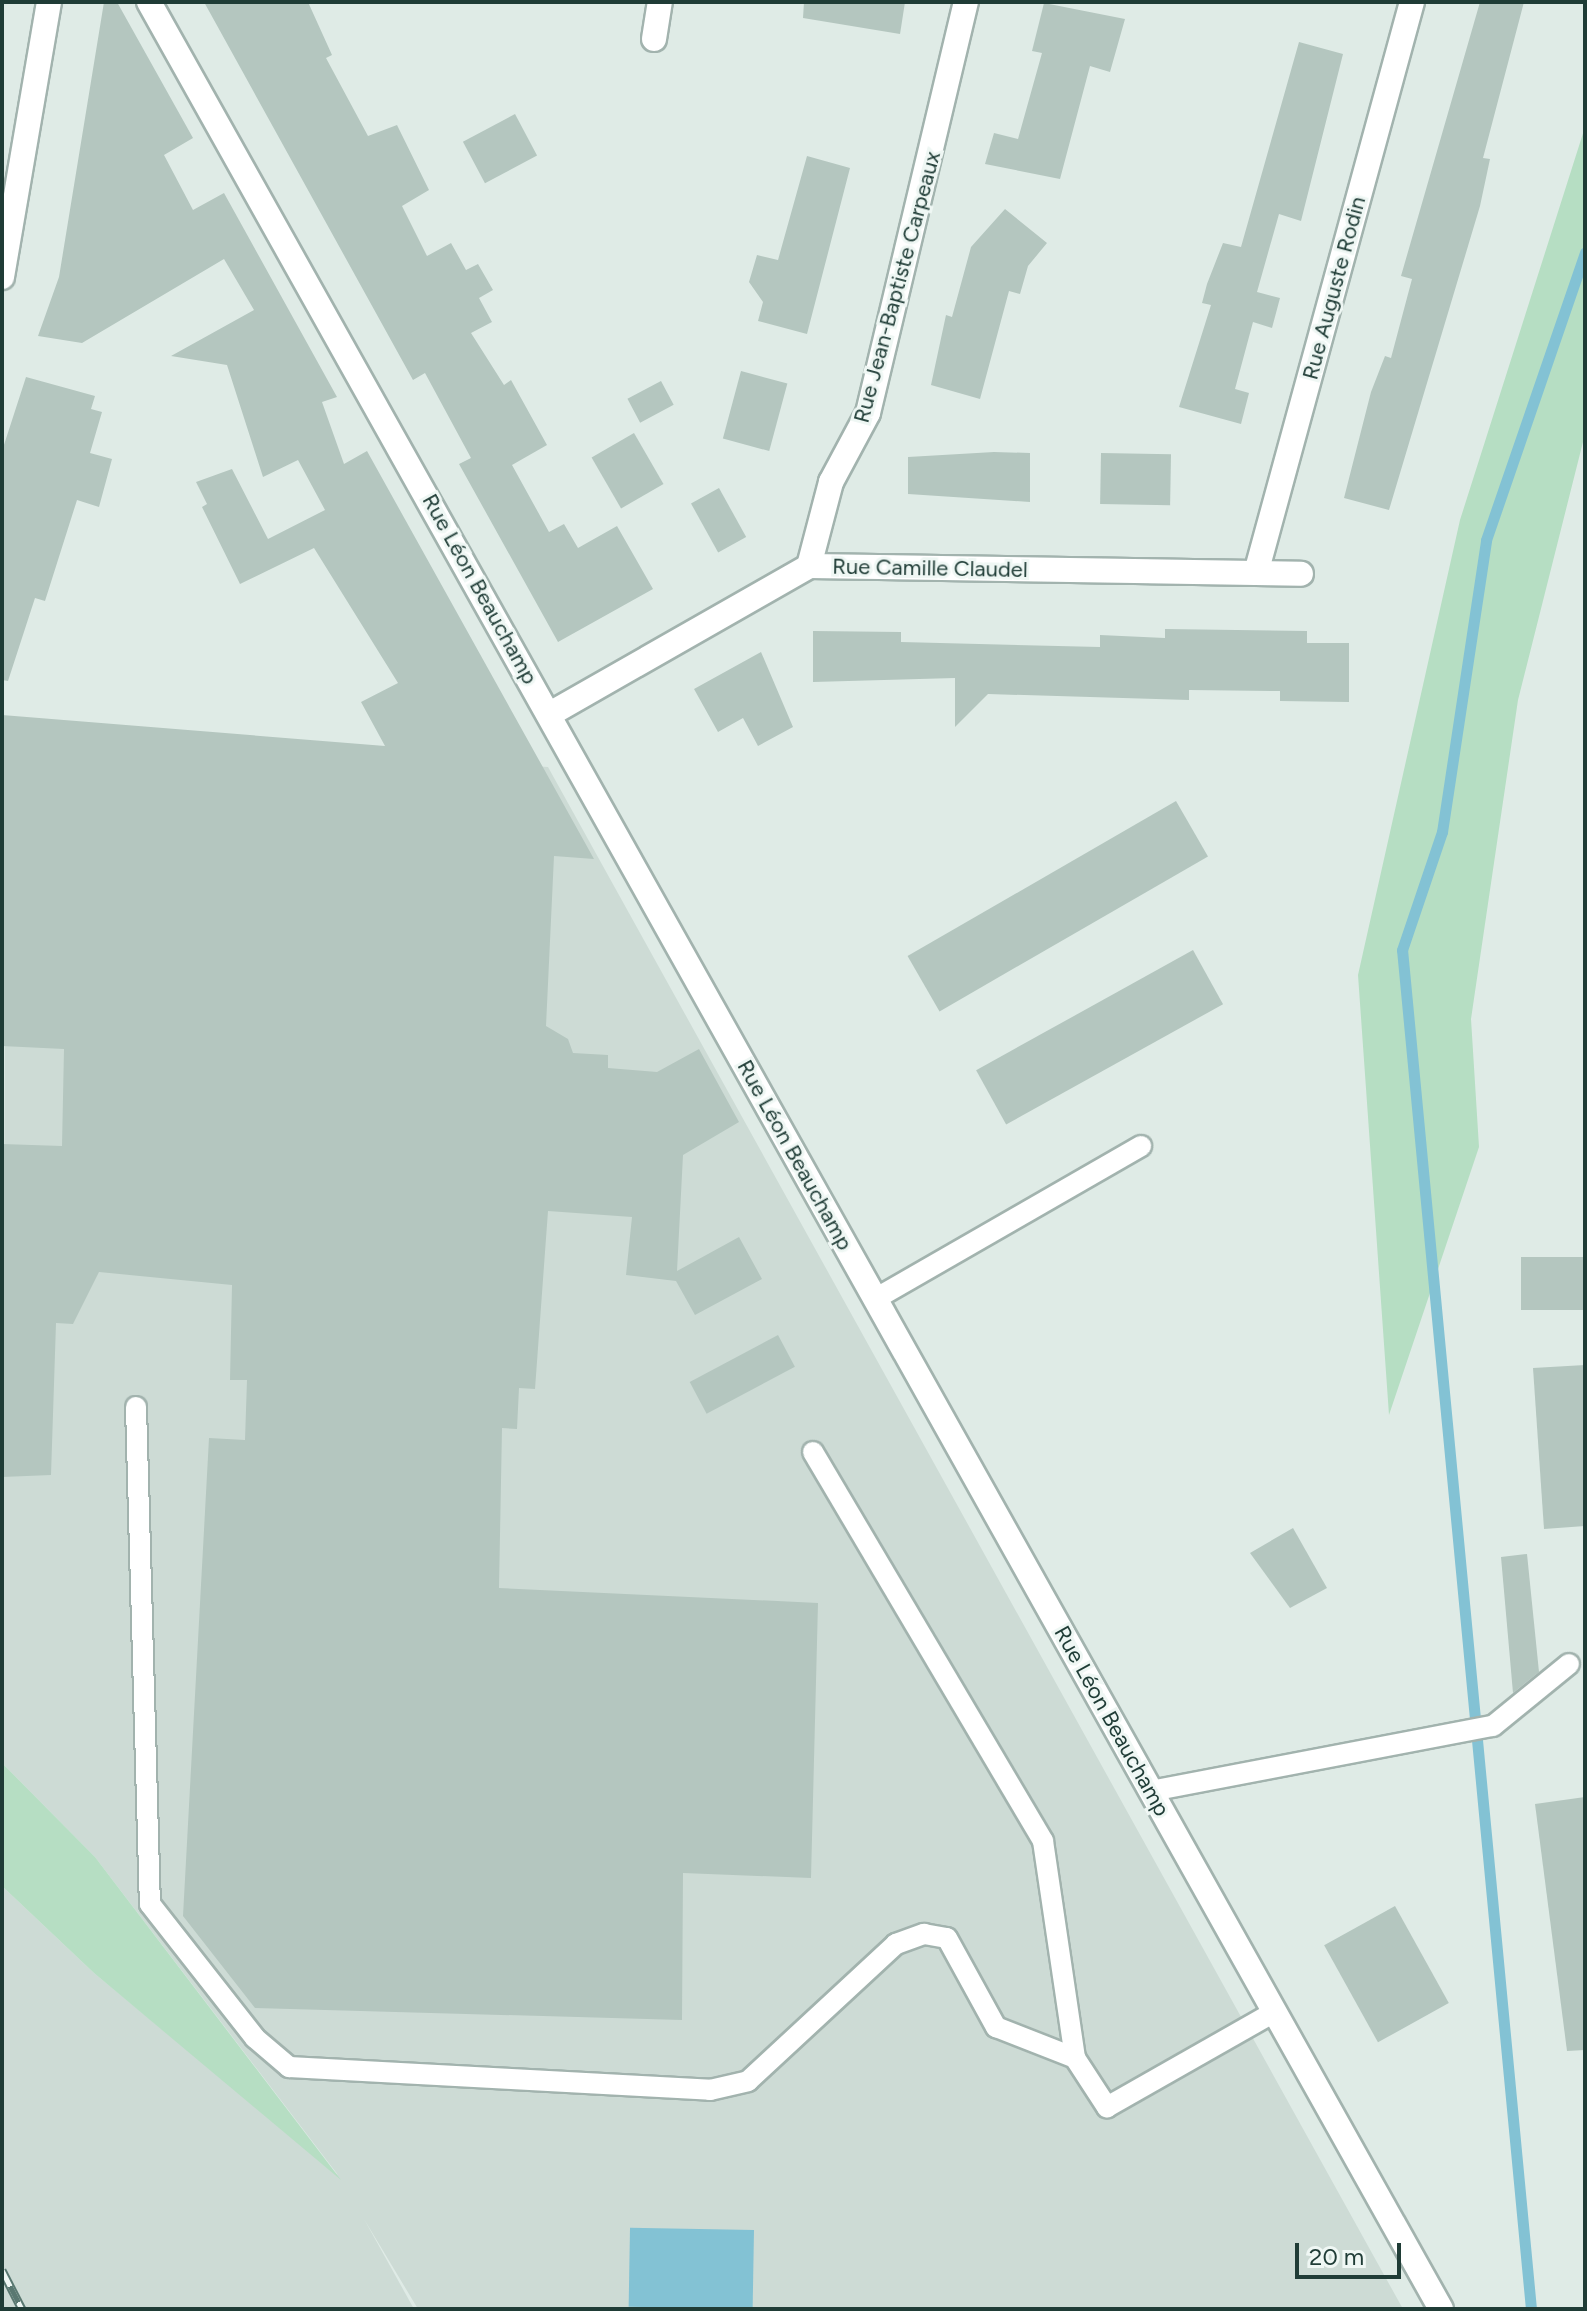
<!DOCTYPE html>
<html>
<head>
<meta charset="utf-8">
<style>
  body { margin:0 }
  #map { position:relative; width:1587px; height:2311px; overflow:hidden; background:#dfebe6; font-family:Figtree,sans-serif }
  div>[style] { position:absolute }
  .built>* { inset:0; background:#cddbd5 }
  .green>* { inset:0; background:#b6dec3 }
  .water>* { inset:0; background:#83c2d4; transform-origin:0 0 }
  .stream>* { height:11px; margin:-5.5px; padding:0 5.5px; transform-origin:5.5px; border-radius:5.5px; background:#83c2d4 }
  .building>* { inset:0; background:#b4c6bf; transform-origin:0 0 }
  .roads { filter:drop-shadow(2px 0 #a2b3ae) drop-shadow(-2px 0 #a2b3ae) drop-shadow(0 2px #a2b3ae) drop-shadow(0 -2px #a2b3ae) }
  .service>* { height:20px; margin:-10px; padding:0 10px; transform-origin:10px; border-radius:10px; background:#fff }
  .minor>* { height:24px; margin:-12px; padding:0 12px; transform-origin:12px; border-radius:12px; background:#fff }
  .rail>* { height:9px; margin-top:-4.5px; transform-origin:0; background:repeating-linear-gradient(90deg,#eff7f4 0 18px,#597871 0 36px); box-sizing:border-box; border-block:2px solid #597871 }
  span { translate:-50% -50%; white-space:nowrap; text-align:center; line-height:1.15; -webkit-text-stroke:6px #eff7f4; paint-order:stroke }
  .street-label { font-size:22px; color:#1f3c36 }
  .frame { position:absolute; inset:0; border:4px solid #1f3c36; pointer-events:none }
  .scale { position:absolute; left:1295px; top:2243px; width:106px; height:36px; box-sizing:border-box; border:4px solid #1f3c36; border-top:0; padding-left:10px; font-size:24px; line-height:28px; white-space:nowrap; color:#1f3c36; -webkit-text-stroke:6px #eff7f4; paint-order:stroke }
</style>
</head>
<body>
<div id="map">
  <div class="built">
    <i style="clip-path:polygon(6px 729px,548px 767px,1403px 2309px,418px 2309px,364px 2219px,414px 2309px,2px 2309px,2px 1886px,94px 1973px,338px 2175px,95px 1857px,2px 1763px)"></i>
  </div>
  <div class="green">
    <i style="clip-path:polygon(1585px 127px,1585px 434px,1518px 700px,1471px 1019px,1479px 1147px,1389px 1415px,1358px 975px,1460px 520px)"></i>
    <i style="clip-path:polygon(2px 1763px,95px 1857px,341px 2180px,94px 1973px,2px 1886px)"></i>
  </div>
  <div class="water">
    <i style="left:754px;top:2230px;width:79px;height:124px;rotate:91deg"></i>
  </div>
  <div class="stream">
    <i style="left:1531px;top:2309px;width:1365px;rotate:-95.42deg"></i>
    <i style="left:1402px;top:950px;width:125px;rotate:-71.3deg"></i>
    <i style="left:1442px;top:832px;width:295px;rotate:-81.4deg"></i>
    <i style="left:1486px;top:540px;width:304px;rotate:-71deg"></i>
  </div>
  <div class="building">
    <i style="clip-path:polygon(104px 2px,117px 2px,193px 138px,164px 155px,193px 210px,224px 193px,337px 397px,322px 402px,344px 464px,367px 451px,594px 859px,554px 856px,546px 1026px,568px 1039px,573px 1053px,608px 1055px,608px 1068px,657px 1072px,699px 1049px,739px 1122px,683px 1155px,677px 1271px,739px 1237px,762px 1279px,695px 1315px,676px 1281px,626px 1275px,632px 1217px,548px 1211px,535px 1389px,519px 1388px,517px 1429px,502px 1428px,499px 1588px,818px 1603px,811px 1878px,683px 1873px,682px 2020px,255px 2008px,183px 1916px,209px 1438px,245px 1440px,247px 1380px,230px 1380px,232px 1285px,99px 1272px,73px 1324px,56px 1323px,51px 1475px,2px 1477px,2px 1144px,62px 1146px,64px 1049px,2px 1046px,2px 715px,385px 746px,361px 702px,398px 683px,314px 548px,240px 584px,202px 507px,207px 504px,196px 482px,232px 469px,268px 539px,325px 510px,298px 460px,263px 477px,227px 365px,171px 356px,254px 310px,224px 259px,82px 343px,38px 336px,59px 277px)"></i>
    <i style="clip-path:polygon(204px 2px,308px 2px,332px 55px,326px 58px,368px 136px,397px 125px,429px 190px,402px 206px,427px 256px,451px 243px,466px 270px,478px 264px,493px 290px,479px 298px,492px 322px,471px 333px,504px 385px,511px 380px,547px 445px,512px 465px,549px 532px,564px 524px,578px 548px,617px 526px,653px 589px,558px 642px,459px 464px,471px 458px,425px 373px,413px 380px)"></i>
    <i style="clip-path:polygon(804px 2px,905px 2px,900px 34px,803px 18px)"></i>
    <i style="clip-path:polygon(1480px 2px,1524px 2px,1483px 158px,1490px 159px,1480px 206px,1389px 510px,1344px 498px,1371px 392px,1385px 356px,1391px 358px,1412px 279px,1401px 276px)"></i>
    <i style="clip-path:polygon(1044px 3px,1125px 19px,1110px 72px,1090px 66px,1060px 179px,985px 164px,994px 133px,1018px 139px,1042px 53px,1032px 51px)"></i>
    <i style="clip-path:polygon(1299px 42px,1343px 54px,1301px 221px,1279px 214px,1257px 292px,1280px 298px,1272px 328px,1253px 322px,1235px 389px,1249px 393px,1241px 424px,1179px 407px,1211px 305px,1202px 303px,1207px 284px,1223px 243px,1241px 247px)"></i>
    <i style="left:515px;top:114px;width:47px;height:59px;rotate:62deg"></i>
    <i style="clip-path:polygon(807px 156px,850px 168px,807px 334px,758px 321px,763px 302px,749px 282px,757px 255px,778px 260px)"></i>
    <i style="clip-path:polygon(1005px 209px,1047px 243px,1028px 266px,1020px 294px,1009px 291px,980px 399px,931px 385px,946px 315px,952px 317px,971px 247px)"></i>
    <i style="left:741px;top:371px;width:48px;height:70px;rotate:15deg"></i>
    <i style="clip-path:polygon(26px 377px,95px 396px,91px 409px,102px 412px,90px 453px,112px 459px,99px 507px,77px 500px,45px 601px,35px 598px,8px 681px,2px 680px,2px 451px)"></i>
    <i style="left:661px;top:381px;width:27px;height:38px;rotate:62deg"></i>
    <i style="left:634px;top:433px;width:59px;height:49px;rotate:60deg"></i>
    <i style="clip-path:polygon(994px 452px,1030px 453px,1030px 502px,908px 494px,908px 457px)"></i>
    <i style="left:1101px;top:453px;width:70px;height:51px;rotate:1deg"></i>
    <i style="left:719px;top:488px;width:56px;height:32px;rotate:61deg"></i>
    <i style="clip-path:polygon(1165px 629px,1307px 631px,1307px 643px,1349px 643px,1349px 702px,1280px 701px,1280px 691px,1189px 690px,1189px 700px,988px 694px,955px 727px,955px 678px,813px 682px,813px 631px,901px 632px,901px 642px,1100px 647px,1100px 635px,1165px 638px)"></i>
    <i style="clip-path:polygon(761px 652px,793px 727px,758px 746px,743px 718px,718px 732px,694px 689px)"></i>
    <i style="left:1176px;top:801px;width:64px;height:310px;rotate:60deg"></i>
    <i style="left:1193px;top:950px;width:62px;height:248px;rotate:61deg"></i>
    <i style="left:1585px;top:1257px;width:53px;height:64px;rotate:90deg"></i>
    <i style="left:778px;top:1335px;width:36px;height:100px;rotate:62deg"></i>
    <i style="clip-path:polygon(1585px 1365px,1585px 1526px,1544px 1529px,1533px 1368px)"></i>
    <i style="clip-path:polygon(1293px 1528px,1327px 1588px,1290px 1608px,1250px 1553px)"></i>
    <i style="clip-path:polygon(1527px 1554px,1539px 1672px,1513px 1693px,1501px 1557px)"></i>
    <i style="clip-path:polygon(1585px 1797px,1585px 2050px,1567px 2051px,1535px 1804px)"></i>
    <i style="left:1395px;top:1906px;width:111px;height:81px;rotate:61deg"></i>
  </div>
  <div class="roads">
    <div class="service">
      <i style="left:875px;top:1299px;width:307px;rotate:-29.9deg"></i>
      <i style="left:136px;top:1407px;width:497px;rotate:88.4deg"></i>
      <i style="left:150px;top:1904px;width:170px;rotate:51.9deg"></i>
      <i style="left:255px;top:2038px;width:45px;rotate:40.5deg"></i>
      <i style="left:289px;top:2067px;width:422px;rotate:3.1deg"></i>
      <i style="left:710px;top:2090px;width:39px;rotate:-13deg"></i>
      <i style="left:748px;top:2081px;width:202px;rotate:-42.8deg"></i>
      <i style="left:896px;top:1944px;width:30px;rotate:-20deg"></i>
      <i style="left:924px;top:1934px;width:23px;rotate:10deg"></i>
      <i style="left:947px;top:1938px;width:102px;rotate:61.2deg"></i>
      <i style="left:996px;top:2027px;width:85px;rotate:21.4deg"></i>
      <i style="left:813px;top:1452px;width:452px;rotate:59.4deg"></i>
      <i style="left:1043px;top:1841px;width:219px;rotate:81.6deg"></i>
      <i style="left:1075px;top:2058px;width:59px;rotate:56.9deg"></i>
      <i style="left:1107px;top:2107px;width:192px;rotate:-29.6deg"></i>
      <i style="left:1151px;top:1791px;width:348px;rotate:-10.8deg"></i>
      <i style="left:1493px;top:1726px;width:98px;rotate:-39.2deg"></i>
    </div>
    <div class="minor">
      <i style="left:149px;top:2px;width:2644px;rotate:60.75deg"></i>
      <i style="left:654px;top:39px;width:37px;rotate:-81deg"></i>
      <i style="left:2px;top:277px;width:279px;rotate:-80.3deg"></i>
      <i style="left:809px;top:566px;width:87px;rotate:-75.3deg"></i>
      <i style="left:831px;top:482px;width:78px;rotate:-61.8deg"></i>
      <i style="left:868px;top:413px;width:423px;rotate:-76.6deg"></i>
      <i style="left:1256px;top:573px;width:592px;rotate:-74.72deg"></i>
      <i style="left:550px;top:714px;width:298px;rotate:-29.7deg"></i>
      <i style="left:809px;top:566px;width:492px;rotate:0.9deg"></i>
    </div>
  </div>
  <div class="rail">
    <i style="left:2px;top:2270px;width:44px;rotate:62.9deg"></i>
  </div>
  <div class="street-label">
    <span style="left:897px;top:287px;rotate:-75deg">Rue Jean-Baptiste Carpeaux</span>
    <span style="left:1334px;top:288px;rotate:-75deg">Rue Auguste Rodin</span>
    <span style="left:930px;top:568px;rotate:1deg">Rue Camille Claudel</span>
    <span style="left:480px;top:589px;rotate:61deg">Rue Léon Beauchamp</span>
    <span style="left:795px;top:1155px;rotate:61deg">Rue Léon Beauchamp</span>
    <span style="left:1112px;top:1721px;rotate:61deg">Rue Léon Beauchamp</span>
  </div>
  <div class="frame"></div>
  <div class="scale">20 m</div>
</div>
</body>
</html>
